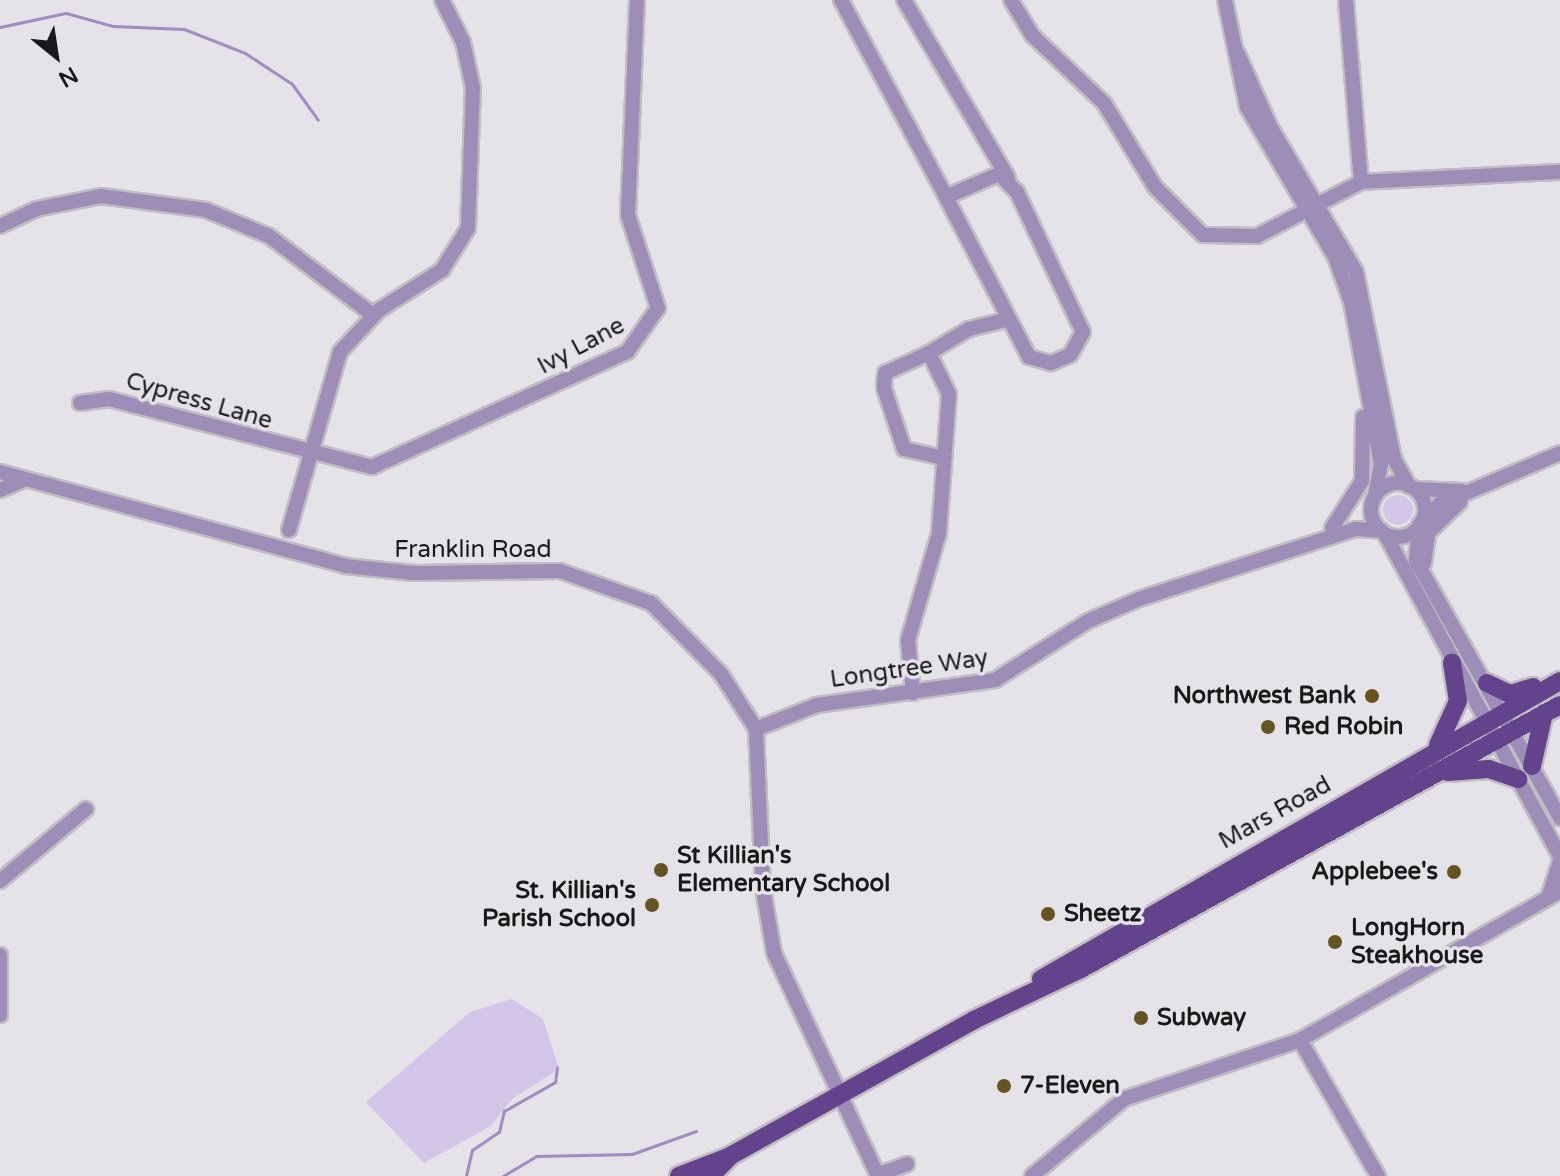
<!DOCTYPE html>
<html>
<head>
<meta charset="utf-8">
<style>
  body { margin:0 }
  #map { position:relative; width:1560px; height:1176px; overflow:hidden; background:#e5e3e8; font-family:"Varela Round",sans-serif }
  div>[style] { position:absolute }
  .green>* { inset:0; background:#d3c6e8 }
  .round { border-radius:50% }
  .stream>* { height:3px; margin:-1.5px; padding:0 1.5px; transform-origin:1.5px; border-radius:1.5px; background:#a08dc1 }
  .roads { filter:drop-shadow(2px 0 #c0bec3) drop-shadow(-2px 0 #c0bec3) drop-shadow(0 2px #c0bec3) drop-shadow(0 -2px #c0bec3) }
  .minor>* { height:14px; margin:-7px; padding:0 7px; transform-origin:7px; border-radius:7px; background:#9d8db7 }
  .minor>.ring { margin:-7px; padding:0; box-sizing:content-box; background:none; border:14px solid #9d8db7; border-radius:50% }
  .major>* { height:18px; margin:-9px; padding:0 9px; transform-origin:9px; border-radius:9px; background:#62438c }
  .dots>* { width:22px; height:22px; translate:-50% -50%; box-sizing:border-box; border:4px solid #e5e3e8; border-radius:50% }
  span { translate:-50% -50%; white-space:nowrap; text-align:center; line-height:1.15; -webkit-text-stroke:7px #e5e3e8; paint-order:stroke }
  .street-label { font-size:24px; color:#19181a }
  .poi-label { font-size:24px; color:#19181a; font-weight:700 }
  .right { translate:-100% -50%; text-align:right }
  .left { translate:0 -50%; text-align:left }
  .north { position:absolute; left:16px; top:16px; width:80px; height:80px; -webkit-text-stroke:6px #e5e3e8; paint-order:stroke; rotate:150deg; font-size:22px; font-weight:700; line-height:32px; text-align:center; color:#19181a }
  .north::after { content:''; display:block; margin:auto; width:28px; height:36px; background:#19181a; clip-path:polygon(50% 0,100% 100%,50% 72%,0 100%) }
</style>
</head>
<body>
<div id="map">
  <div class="green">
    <i class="round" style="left:1383px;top:495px;width:30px;height:30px"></i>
    <i style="clip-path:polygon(512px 999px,543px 1019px,559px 1069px,512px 1099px,491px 1126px,424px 1163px,366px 1102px,470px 1012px)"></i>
  </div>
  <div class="stream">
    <i style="left:0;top:27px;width:67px;rotate:-12deg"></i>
    <i style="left:66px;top:13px;width:49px;rotate:15.5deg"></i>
    <i style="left:113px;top:26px;width:71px;rotate:2.4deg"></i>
    <i style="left:184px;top:29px;width:66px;rotate:21.5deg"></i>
    <i style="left:245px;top:53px;width:56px;rotate:33.4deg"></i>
    <i style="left:292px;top:84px;width:44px;rotate:54.2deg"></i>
    <i style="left:466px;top:1176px;width:27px;rotate:-77deg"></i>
    <i style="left:472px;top:1150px;width:32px;rotate:-34deg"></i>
    <i style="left:499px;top:1132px;width:22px;rotate:-77deg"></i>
    <i style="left:504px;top:1111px;width:59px;rotate:-29.6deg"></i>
    <i style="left:555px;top:1082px;width:15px;rotate:-82deg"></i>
    <i style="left:503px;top:1176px;width:39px;rotate:-31deg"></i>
    <i style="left:536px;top:1156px;width:96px;rotate:-1.2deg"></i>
    <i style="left:632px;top:1154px;width:68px;rotate:-19.8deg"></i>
  </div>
  <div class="roads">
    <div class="minor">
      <i style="left:841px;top:0;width:223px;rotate:61.9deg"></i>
      <i style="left:946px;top:197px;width:58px;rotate:-23.5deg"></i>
      <i style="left:999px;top:174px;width:25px;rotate:45deg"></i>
      <i style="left:1017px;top:192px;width:155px;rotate:64.8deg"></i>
      <i style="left:1083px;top:332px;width:26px;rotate:119deg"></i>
      <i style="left:1070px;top:355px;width:21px;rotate:157deg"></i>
      <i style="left:1051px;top:363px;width:23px;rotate:-165deg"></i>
      <i style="left:1029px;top:357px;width:180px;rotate:-117.4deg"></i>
      <i style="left:904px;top:0;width:206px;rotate:59.7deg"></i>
      <i style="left:1011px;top:0;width:41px;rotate:59deg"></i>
      <i style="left:1032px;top:35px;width:99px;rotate:43.4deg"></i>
      <i style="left:1104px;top:103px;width:98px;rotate:58.7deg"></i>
      <i style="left:1155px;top:187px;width:68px;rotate:45deg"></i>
      <i style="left:1203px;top:235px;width:54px;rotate:1.1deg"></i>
      <i style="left:1257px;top:236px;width:117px;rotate:-27.4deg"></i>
      <i style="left:1361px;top:182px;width:199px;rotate:-2.9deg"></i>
      <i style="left:1225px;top:0;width:109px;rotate:78.4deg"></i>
      <i style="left:1247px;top:107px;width:174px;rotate:59.6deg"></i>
      <i style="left:1335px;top:257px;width:48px;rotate:70.4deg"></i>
      <i style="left:1351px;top:302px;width:165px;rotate:79.5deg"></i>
      <i style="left:1381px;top:464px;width:33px;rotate:101deg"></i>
      <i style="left:1346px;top:0;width:183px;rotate:85.3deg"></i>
      <i style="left:1238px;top:54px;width:81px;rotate:66deg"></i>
      <i style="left:1271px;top:128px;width:167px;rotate:59.4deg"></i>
      <i style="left:1356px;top:272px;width:191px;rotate:78.5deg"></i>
      <i style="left:1394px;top:459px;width:31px;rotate:61deg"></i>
      <i style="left:0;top:226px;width:40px;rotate:-25deg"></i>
      <i style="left:36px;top:209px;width:66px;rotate:-11.3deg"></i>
      <i style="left:101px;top:196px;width:106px;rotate:7.6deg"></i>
      <i style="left:206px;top:210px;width:68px;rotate:22.4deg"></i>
      <i style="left:269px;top:236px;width:131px;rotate:37.2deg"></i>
      <i style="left:929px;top:353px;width:48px;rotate:155.6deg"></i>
      <i style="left:885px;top:373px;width:15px;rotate:94deg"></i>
      <i style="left:884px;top:388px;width:64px;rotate:71.8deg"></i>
      <i style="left:904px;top:449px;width:41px;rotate:12.7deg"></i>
      <i style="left:80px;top:403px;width:29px;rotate:-8deg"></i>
      <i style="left:109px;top:399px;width:272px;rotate:14.5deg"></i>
      <i style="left:372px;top:467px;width:280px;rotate:-24.3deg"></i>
      <i style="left:627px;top:352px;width:54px;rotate:-54.8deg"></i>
      <i style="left:658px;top:308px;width:98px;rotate:-107.9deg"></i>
      <i style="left:628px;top:215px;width:215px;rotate:-87.6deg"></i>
      <i style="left:0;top:472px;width:358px;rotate:15.2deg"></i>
      <i style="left:345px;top:566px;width:69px;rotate:5.8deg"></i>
      <i style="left:414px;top:573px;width:146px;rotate:-0.8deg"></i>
      <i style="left:560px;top:571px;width:96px;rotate:19.4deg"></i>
      <i style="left:651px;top:603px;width:100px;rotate:45.4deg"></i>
      <i style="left:721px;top:674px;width:65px;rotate:57.5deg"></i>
      <i style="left:756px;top:729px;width:160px;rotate:87.5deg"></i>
      <i style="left:763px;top:889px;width:65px;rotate:80.2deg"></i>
      <i style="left:774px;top:953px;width:246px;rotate:65deg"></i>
      <i class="ring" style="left:1371px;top:483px;width:40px;height:40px"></i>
      <i style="left:1416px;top:489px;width:46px;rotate:2.5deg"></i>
      <i style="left:0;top:490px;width:26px;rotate:-23deg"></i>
      <i style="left:1422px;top:521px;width:25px;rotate:-43deg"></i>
      <i style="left:1440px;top:504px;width:130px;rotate:-23deg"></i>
      <i style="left:1419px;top:525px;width:36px;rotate:95deg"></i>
      <i style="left:1416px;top:561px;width:295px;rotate:60.7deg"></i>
      <i style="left:1332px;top:528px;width:56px;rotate:-57.4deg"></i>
      <i style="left:1362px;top:481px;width:64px;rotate:-89.1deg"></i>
      <i style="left:289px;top:530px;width:185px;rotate:-74deg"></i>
      <i style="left:340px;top:352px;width:57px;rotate:-47.1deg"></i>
      <i style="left:379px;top:310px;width:75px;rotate:-32.4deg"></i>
      <i style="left:442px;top:270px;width:49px;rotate:-58.2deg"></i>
      <i style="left:468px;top:228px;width:140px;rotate:-88deg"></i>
      <i style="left:473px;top:88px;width:47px;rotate:-102.3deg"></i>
      <i style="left:463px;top:42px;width:47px;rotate:-116.6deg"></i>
      <i style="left:1385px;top:534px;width:366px;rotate:61.5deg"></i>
      <i style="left:1424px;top:563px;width:30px;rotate:-82deg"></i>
      <i style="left:1428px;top:533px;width:45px;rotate:-44.1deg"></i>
      <i style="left:913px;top:693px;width:53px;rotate:-95.4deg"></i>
      <i style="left:908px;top:640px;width:111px;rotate:-73.8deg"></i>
      <i style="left:939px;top:533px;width:139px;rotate:-85.9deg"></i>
      <i style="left:949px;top:394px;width:46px;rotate:-116deg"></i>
      <i style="left:929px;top:353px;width:47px;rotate:-31deg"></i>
      <i style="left:969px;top:329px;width:38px;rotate:-14deg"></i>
      <i style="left:756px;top:729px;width:66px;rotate:-21.5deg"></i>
      <i style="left:817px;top:705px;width:180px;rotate:-8deg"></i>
      <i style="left:995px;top:680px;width:110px;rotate:-32.4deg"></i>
      <i style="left:1088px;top:621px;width:56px;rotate:-23.3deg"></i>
      <i style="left:1139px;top:599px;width:228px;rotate:-17.9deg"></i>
      <i style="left:1356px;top:529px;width:26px;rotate:4deg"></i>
      <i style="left:0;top:881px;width:112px;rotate:-39.9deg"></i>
      <i style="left:1549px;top:895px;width:35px;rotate:-72deg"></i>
      <i style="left:0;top:955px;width:60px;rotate:90deg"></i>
      <i style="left:1300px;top:1040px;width:157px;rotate:60.2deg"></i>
      <i style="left:877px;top:1175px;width:32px;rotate:-20deg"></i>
      <i style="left:1032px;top:1176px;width:120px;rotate:-39.9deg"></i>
      <i style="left:1124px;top:1099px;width:186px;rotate:-18.5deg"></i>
      <i style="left:1300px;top:1040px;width:300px;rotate:-29.8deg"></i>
    </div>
    <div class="major">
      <i style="left:1487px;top:683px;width:25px;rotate:26deg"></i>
      <i style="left:1510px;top:694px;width:24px;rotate:-17deg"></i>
      <i style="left:1438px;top:745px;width:48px;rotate:-65.6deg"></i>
      <i style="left:1458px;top:701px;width:39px;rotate:-99deg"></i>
      <i style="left:1532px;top:766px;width:54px;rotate:-77.2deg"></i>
      <i style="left:1448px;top:772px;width:41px;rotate:-4.2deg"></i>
      <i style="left:1489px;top:769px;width:31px;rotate:19deg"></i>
      <i style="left:1041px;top:979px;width:598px;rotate:-29.86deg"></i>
      <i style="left:679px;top:1176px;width:53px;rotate:-21.2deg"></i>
      <i style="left:711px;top:1176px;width:28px;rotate:-46deg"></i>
      <i style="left:730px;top:1156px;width:279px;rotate:-29.1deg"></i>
      <i style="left:974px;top:1020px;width:116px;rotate:-25.5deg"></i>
      <i style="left:1079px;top:970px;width:549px;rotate:-28.85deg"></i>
    </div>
  </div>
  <div class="dots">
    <i style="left:1372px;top:696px;background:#655422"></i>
    <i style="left:1268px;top:727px;background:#655422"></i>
    <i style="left:661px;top:870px;background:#655422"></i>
    <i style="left:1454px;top:872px;background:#655422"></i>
    <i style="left:652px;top:905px;background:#655422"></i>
    <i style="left:1048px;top:914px;background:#655422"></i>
    <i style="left:1335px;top:942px;background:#655422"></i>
    <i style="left:1141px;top:1018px;background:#655422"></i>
    <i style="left:1004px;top:1086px;background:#655422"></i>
  </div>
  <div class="street-label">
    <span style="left:581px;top:346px;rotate:-28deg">Ivy Lane</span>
    <span style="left:199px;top:401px;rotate:16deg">Cypress Lane</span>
    <span style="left:473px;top:550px">Franklin Road</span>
    <span style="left:909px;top:669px;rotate:-8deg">Longtree Way</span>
    <span style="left:1275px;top:813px;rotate:-29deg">Mars Road</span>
  </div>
  <div class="poi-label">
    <span class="right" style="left:1356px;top:696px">Northwest Bank</span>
    <span class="left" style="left:1284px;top:727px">Red Robin</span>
    <span class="left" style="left:677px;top:870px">St Killian's<br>Elementary School</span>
    <span class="right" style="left:1438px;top:872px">Applebee's</span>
    <span class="right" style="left:636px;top:905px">St. Killian's<br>Parish School</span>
    <span class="left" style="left:1064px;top:914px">Sheetz</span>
    <span class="left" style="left:1351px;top:942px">LongHorn<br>Steakhouse</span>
    <span class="left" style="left:1157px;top:1018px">Subway</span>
    <span class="left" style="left:1020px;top:1086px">7-Eleven</span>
  </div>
  <div class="north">N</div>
</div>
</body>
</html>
